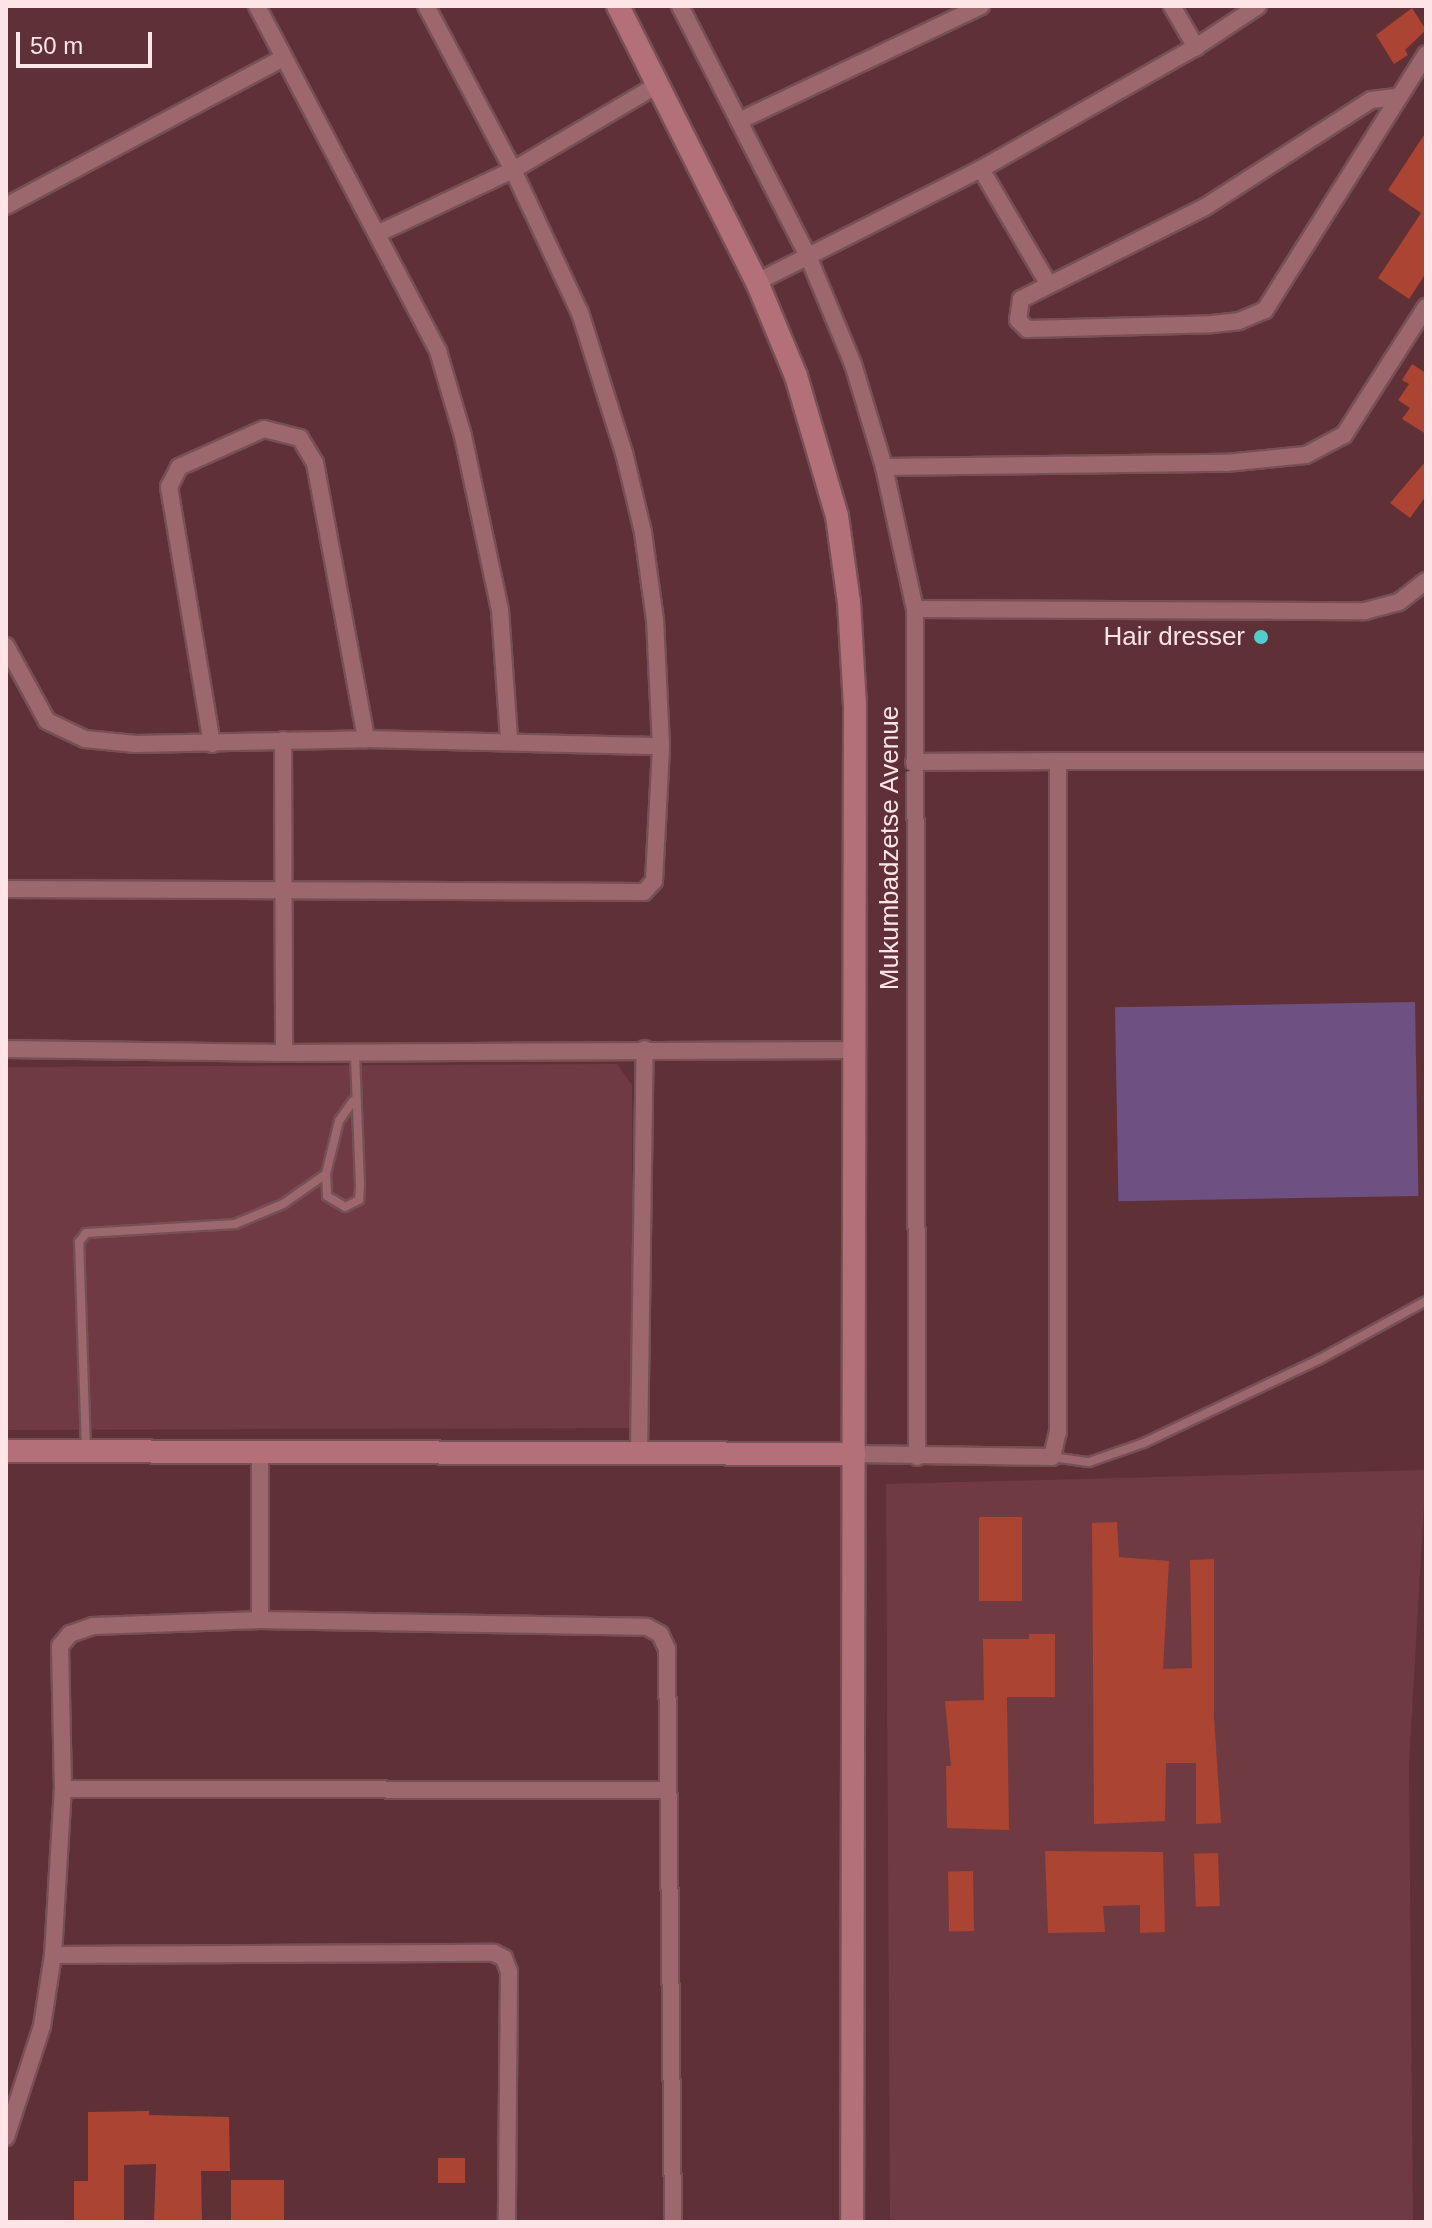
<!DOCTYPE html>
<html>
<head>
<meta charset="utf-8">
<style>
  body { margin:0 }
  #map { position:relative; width:1432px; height:2228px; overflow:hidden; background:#5f3036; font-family:Helvetica,sans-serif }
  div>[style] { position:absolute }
  .built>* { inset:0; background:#703a42 }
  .green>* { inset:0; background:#6f5082; transform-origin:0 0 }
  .building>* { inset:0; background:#ab4432; transform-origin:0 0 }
  .roads { filter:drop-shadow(2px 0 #765056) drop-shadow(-2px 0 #765056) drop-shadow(0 2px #765056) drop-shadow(0 -2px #765056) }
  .lane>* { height:8px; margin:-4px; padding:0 4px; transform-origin:4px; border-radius:4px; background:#9c686e }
  .street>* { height:16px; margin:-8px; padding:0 8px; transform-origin:8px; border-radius:8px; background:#9c686e }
  .secondary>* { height:22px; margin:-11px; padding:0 11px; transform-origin:11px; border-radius:11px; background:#b47079 }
  .dots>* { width:22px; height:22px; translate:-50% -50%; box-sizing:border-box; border:4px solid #5f3036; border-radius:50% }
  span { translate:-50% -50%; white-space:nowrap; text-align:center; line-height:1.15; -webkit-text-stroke:8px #5f3036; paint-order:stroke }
  .poi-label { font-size:26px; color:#fde4e6 }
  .right { translate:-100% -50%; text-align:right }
  .street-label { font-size:26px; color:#fde4e6 }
  .frame { position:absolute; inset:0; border:8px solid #fde4e6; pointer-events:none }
  .scale { position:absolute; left:16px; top:32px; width:136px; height:36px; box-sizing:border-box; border:4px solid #fde4e6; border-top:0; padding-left:10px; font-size:24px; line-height:28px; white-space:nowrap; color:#fde4e6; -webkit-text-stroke:6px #5f3036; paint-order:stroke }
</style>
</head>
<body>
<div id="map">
  <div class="built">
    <i style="clip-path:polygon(617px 1064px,632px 1085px,633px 1428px,6px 1430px,6px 1067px)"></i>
    <i style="clip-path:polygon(1426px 1470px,1409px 1764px,1413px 2222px,890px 2222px,886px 1484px)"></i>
  </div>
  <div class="green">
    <i style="left:1415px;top:1002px;width:194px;height:300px;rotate:89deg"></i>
  </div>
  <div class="building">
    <i style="clip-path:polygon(1412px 8px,1426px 30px,1405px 50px,1408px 55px,1394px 64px,1376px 35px)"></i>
    <i style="clip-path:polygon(1426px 132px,1426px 273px,1409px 299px,1378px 278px,1421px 213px,1388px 190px)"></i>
    <i style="clip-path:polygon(1412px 364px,1426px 373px,1426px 434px,1402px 419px,1410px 408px,1398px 400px,1409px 384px,1402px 380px)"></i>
    <i style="clip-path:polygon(1426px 461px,1426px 496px,1410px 518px,1390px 503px)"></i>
    <i style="left:979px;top:1517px;width:43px;height:84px"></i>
    <i style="clip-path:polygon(1117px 1522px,1119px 1557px,1169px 1561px,1163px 1669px,1192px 1668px,1190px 1560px,1214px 1559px,1214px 1717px,1221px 1823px,1196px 1824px,1196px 1763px,1166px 1763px,1165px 1821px,1094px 1824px,1092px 1523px)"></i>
    <i style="clip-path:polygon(1029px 1634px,1055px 1634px,1055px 1697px,1007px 1697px,1009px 1830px,947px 1828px,946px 1766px,951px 1766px,945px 1701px,984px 1700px,983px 1639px,1029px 1639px)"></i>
    <i style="clip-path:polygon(1045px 1851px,1163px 1852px,1165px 1932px,1140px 1933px,1140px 1905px,1103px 1906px,1105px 1932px,1048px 1933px)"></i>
    <i style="left:1218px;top:1853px;width:53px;height:24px;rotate:88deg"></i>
    <i style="left:973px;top:1871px;width:60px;height:25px;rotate:89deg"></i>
    <i style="clip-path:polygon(149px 2111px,149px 2115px,229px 2117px,230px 2171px,201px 2171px,202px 2222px,154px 2222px,156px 2164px,124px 2165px,124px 2222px,74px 2222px,74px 2181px,88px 2181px,88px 2112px)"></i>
    <i style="left:438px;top:2158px;width:27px;height:25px"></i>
    <i style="left:231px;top:2180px;width:53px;height:42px"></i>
  </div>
  <div class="roads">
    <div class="lane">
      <i style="left:353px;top:1101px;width:24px;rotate:125deg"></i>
      <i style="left:339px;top:1121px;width:55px;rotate:103.8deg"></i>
      <i style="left:326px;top:1174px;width:22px;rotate:87deg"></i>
      <i style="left:327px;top:1196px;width:21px;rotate:31deg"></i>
      <i style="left:345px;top:1207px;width:16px;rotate:-27deg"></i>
      <i style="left:359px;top:1200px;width:15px;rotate:-86deg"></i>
      <i style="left:360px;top:1185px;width:133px;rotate:-92.2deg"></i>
      <i style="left:86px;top:1450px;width:208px;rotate:-91.9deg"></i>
      <i style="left:79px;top:1242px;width:11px;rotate:-52deg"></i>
      <i style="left:86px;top:1233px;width:149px;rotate:-3.5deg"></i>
      <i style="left:235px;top:1224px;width:52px;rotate:-22.6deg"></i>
      <i style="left:283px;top:1204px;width:52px;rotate:-34.9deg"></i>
      <i style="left:1052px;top:1457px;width:37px;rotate:8deg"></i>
      <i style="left:1089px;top:1462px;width:58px;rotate:-19.1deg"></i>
      <i style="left:1144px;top:1443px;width:195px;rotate:-25.5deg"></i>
      <i style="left:1320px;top:1359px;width:121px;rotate:-28.7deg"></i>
    </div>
    <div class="street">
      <i style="left:257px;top:6px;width:390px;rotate:62.3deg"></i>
      <i style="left:438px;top:351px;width:89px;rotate:73.6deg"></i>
      <i style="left:463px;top:436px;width:178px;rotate:78deg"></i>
      <i style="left:500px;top:610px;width:130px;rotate:86deg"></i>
      <i style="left:680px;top:6px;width:281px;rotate:62.9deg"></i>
      <i style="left:808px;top:256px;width:117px;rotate:67.4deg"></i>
      <i style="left:853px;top:364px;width:108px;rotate:73.2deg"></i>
      <i style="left:884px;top:467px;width:145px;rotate:77.7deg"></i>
      <i style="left:915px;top:609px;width:848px;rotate:89.86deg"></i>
      <i style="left:1172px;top:6px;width:48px;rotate:59.7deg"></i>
      <i style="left:1396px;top:97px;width:25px;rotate:173deg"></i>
      <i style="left:1371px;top:100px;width:197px;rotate:147.2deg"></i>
      <i style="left:1205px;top:207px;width:206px;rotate:153.4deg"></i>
      <i style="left:1021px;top:299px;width:21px;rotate:98deg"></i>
      <i style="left:1018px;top:320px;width:13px;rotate:45deg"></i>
      <i style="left:1027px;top:329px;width:185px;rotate:-1.5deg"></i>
      <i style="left:1212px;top:324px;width:27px;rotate:-6deg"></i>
      <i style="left:1239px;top:321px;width:28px;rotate:-23deg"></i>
      <i style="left:1265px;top:310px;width:302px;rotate:-57.8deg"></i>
      <i style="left:739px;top:121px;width:268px;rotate:-25.4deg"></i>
      <i style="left:981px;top:169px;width:134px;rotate:59.6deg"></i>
      <i style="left:6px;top:206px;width:314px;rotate:-28.1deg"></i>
      <i style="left:379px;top:233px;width:148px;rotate:-25.2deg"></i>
      <i style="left:513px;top:170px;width:169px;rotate:-30.5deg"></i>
      <i style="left:757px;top:282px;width:251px;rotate:-26.8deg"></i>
      <i style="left:981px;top:169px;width:247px;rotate:-29.6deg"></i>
      <i style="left:1196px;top:47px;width:74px;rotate:-33.5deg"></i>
      <i style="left:884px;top:467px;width:342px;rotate:-0.7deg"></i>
      <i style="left:1226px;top:463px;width:80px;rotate:-5.7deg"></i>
      <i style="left:1306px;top:455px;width:43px;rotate:-27.8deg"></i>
      <i style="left:1344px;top:435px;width:152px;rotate:-57.4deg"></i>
      <i style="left:915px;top:609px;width:450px;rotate:0.3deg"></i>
      <i style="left:1365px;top:611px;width:35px;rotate:-15deg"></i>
      <i style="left:1399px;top:602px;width:34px;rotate:-38deg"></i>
      <i style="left:6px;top:646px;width:85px;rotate:61.3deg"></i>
      <i style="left:47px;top:721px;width:42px;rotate:25.3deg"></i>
      <i style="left:85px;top:739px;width:51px;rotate:5.6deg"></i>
      <i style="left:136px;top:744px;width:230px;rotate:-1.2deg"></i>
      <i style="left:366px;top:739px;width:295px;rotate:1.4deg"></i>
      <i style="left:283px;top:740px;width:313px;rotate:89.8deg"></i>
      <i style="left:212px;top:744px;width:261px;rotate:-99.5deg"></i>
      <i style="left:169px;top:487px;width:22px;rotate:-63deg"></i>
      <i style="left:179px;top:467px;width:93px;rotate:-24.1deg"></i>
      <i style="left:264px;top:429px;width:37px;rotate:14deg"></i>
      <i style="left:300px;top:438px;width:29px;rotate:59deg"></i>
      <i style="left:315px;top:463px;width:281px;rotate:79.5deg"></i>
      <i style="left:1058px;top:761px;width:368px"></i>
      <i style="left:6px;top:889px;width:638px;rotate:0.27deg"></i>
      <i style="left:644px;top:892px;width:15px;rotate:-48deg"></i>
      <i style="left:654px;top:881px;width:135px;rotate:-87deg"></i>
      <i style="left:661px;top:746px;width:126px;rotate:-92.7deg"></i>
      <i style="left:655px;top:620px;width:89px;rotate:-97.8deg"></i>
      <i style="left:643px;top:532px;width:81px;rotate:-103.5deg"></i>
      <i style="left:624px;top:453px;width:147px;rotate:-107.4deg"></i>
      <i style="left:580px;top:313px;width:158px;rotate:-115.1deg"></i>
      <i style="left:513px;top:170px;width:186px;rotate:-117.9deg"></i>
      <i style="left:6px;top:1049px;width:278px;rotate:0.8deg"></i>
      <i style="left:284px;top:1053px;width:569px;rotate:-0.3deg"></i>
      <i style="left:260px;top:1451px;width:169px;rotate:90deg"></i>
      <i style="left:639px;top:1454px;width:405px;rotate:-89.2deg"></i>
      <i style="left:854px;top:1454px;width:198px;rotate:0.9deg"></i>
      <i style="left:1052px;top:1457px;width:26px;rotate:-77deg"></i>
      <i style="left:1058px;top:1432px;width:671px;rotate:-90deg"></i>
      <i style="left:1058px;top:761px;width:144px;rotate:179.6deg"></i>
      <i style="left:63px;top:1789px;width:604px;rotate:0.09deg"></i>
      <i style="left:53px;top:1955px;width:441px;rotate:-0.3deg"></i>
      <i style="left:494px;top:1953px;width:11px;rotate:27deg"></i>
      <i style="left:504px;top:1958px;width:15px;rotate:70deg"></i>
      <i style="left:509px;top:1972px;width:250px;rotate:90.5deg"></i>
      <i style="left:6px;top:2137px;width:117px;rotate:-72deg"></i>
      <i style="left:42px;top:2026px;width:72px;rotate:-81.2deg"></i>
      <i style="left:53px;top:1955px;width:166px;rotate:-86.6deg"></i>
      <i style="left:63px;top:1789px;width:143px;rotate:-91.2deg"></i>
      <i style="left:60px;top:1646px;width:16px;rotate:-50deg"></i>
      <i style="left:70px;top:1634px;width:24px;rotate:-19deg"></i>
      <i style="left:93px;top:1626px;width:167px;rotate:-2.1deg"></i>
      <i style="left:260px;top:1620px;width:387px;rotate:1deg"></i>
      <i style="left:647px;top:1627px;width:15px;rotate:28deg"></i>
      <i style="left:660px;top:1634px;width:17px;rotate:65deg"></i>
      <i style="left:667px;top:1649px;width:573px;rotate:89.4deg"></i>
    </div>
    <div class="secondary">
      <i style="left:618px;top:6px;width:309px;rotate:63.3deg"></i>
      <i style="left:757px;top:282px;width:102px;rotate:67.5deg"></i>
      <i style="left:796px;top:376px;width:146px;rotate:73.7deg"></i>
      <i style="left:837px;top:516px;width:87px;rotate:82.1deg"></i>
      <i style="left:849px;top:602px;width:103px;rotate:86.7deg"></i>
      <i style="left:855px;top:705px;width:1517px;rotate:90.11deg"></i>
      <i style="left:6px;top:1451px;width:848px;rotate:0.2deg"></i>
    </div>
  </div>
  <div class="dots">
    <i style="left:1261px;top:637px;background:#53cdc9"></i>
  </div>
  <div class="poi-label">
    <span class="right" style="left:1245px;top:637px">Hair dresser</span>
  </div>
  <div class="street-label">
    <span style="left:890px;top:848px;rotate:-90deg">Mukumbadzetse Avenue</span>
  </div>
  <div class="frame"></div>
  <div class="scale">50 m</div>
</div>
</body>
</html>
